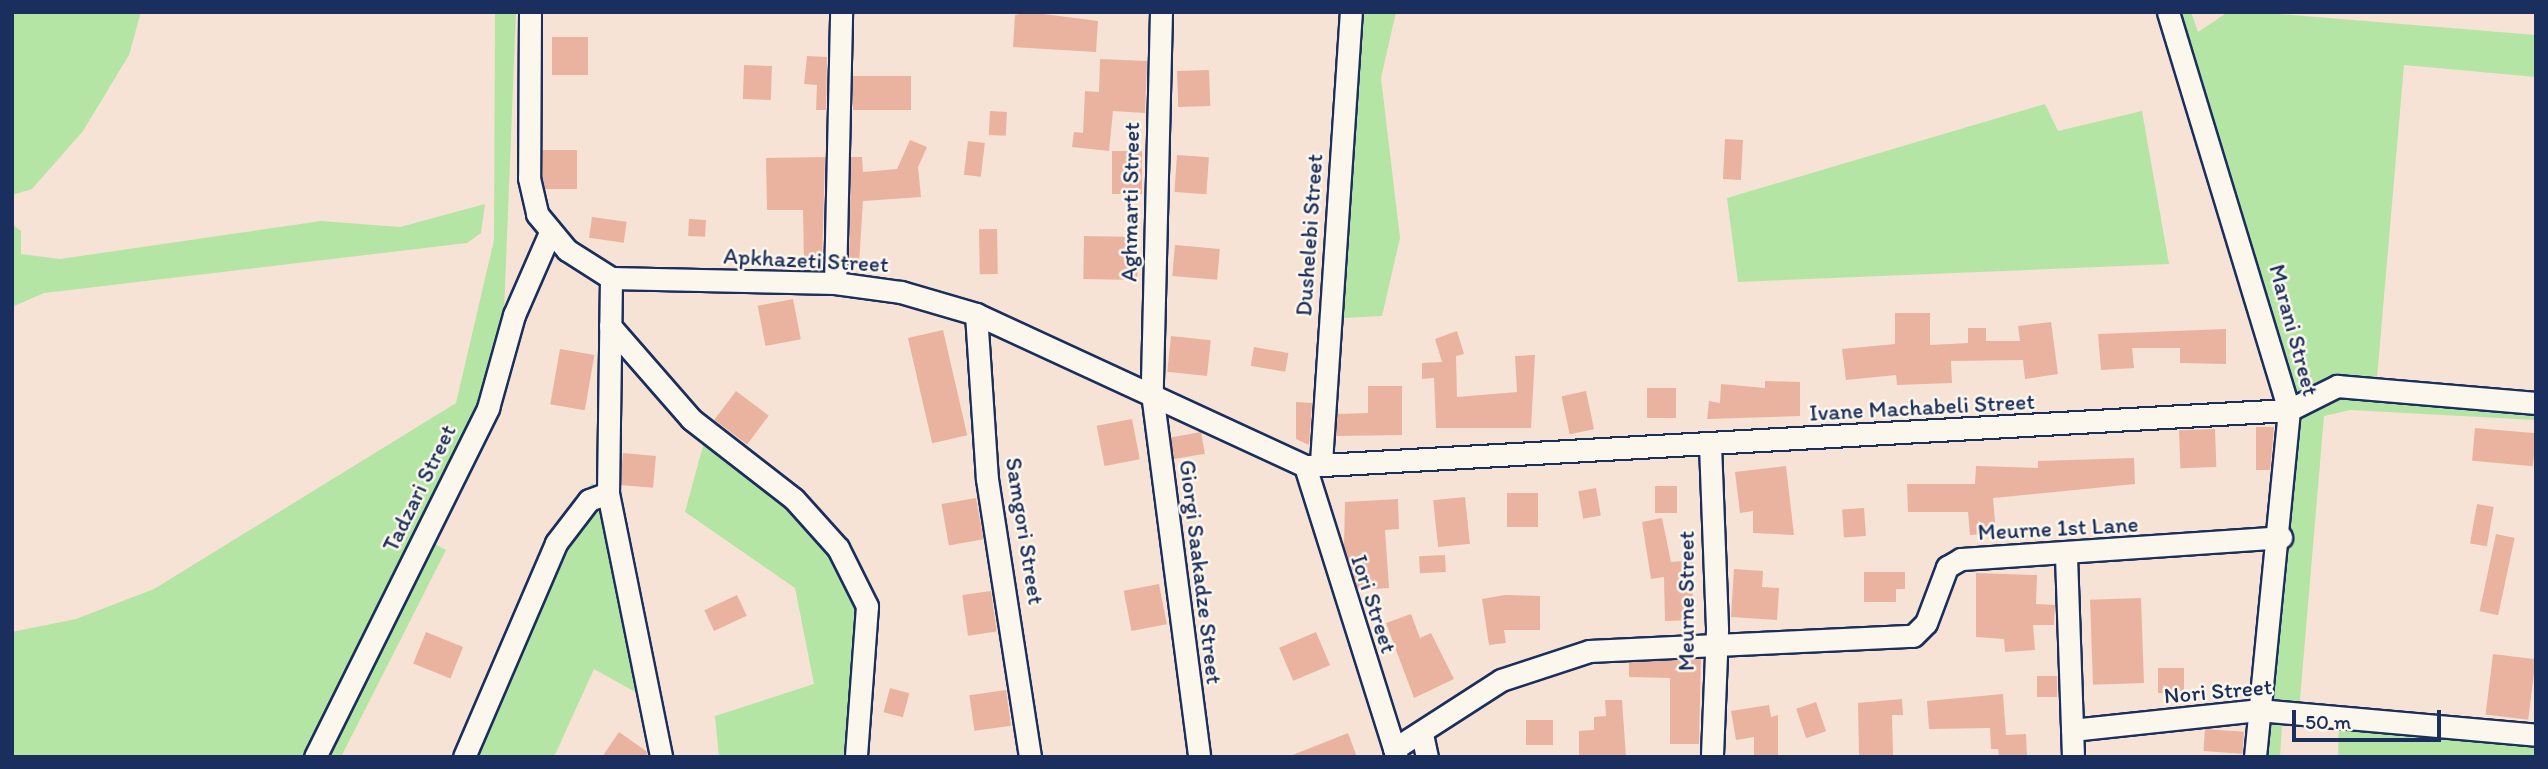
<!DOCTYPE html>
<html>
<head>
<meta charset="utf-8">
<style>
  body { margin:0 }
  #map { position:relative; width:2548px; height:769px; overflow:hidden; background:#f6e3d5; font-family:Itim,sans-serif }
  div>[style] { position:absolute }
  .green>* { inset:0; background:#b5e5a4 }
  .building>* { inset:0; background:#eab3a0; transform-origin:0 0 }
  .roads { filter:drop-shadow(2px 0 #1b2f5e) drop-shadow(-2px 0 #1b2f5e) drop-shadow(0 2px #1b2f5e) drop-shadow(0 -2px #1b2f5e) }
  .minor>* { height:21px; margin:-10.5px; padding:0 10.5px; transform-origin:10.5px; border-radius:10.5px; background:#fbf7ec }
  span { translate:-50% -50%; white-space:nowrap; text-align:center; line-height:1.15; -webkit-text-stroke:5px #fbf7ec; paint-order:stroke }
  .street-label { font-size:23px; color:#1b2f5e }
  .frame { position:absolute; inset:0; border:14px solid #1b2f5e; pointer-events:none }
  .scale { position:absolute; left:2292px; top:710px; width:149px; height:32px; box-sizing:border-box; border:4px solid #1b2f5e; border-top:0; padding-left:9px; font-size:21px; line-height:24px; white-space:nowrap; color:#1b2f5e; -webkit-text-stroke:5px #fbf7ec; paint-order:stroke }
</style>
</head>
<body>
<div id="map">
  <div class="green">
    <i style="clip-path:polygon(12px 12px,141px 12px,129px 55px,83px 131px,32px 189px,12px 195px)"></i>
    <i style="clip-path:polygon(495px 12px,516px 12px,504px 312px,469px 432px,414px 533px,446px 550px,341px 757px,12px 757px,12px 632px,76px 619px,154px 589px,456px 403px,494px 240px)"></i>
    <i style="clip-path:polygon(1362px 12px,1396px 12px,1381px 78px,1400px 238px,1382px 316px,1342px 318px)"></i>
    <i style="clip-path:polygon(2177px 12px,2191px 12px,2198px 32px,2228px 12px,2254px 12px,2536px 35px,2536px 77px,2404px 65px,2377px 378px,2536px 391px,2536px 420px,2350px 410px,2324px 416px,2298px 723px,2282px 725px,2280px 757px,2267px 757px,2296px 466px,2295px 394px)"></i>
    <i style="clip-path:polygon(2045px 104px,2058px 131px,2142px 111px,2169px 264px,1738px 282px,1727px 198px)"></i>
    <i style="clip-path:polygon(485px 204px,481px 233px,467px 243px,44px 293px,12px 307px,12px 224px,21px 231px,21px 254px,60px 259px,321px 221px,400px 227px)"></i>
    <i style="clip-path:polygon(704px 442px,787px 504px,850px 585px,861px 621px,850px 757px,719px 757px,715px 716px,814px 684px,795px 588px,685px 512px)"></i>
    <i style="clip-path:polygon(593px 483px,639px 694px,594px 669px,554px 757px,455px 757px,577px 500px)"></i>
    <i style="clip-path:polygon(2339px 720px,2536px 732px,2536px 757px,2338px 757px)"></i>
  </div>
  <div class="building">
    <i style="clip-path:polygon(1028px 12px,1098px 21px,1096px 52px,1013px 47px,1015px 15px)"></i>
    <i style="left:552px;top:37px;width:36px;height:38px"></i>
    <i style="clip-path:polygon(807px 56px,827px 57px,826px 110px,816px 110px,817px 85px,804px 84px)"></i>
    <i style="clip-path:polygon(1100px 59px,1147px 61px,1145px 113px,1113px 111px,1109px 151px,1072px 147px,1074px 132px,1083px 133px,1085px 91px,1099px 92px)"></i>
    <i style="left:744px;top:65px;width:28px;height:34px;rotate:2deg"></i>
    <i style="left:1209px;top:70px;width:36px;height:32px;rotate:88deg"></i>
    <i style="left:853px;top:76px;width:58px;height:34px"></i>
    <i style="left:990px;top:111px;width:17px;height:24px;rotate:3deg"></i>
    <i style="left:1725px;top:139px;width:18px;height:40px;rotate:3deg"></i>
    <i style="clip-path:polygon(910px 140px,927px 147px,918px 167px,921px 197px,863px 201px,859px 264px,849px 263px,851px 157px,862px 157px,863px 172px,897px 169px)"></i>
    <i style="left:968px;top:141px;width:17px;height:34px;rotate:7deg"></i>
    <i style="left:542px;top:150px;width:35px;height:39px"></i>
    <i style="left:1112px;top:151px;width:30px;height:43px"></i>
    <i style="left:1177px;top:155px;width:32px;height:37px;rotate:4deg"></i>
    <i style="clip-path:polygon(825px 157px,822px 261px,804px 262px,803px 210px,767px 210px,766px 158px)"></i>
    <i style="left:592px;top:217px;width:35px;height:21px;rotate:8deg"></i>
    <i style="left:689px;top:219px;width:17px;height:17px;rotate:3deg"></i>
    <i style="left:997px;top:229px;width:45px;height:18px;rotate:89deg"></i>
    <i style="left:1084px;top:236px;width:54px;height:43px;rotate:1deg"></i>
    <i style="left:1175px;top:245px;width:45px;height:31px;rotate:5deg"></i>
    <i style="left:793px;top:299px;width:41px;height:36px;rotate:79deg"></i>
    <i style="clip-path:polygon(1895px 313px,1930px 313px,1930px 345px,1968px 343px,1968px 328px,1986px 328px,1986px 341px,2020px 341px,2018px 326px,2051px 322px,2058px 374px,2025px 379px,2023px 360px,1951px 361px,1952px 383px,1897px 385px,1896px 375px,1846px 380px,1842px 349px,1895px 344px)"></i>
    <i style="clip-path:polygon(2226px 329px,2226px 364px,2180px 363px,2180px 348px,2132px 348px,2134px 368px,2101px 370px,2098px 334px)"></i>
    <i style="left:943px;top:330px;width:108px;height:36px;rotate:77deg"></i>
    <i style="clip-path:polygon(1457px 331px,1464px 354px,1456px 356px,1457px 397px,1517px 392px,1515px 356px,1535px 355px,1531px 428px,1436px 428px,1434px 378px,1422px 379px,1422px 363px,1442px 362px,1435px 339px)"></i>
    <i style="left:1171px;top:336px;width:40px;height:36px;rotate:6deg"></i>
    <i style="left:1254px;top:347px;width:35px;height:19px;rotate:10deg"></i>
    <i style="left:560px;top:349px;width:35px;height:56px;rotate:10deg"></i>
    <i style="clip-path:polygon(1765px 381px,1800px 382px,1800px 416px,1707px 419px,1709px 401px,1720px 403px,1721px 384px,1765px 388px)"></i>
    <i style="clip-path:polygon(1368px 386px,1402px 386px,1402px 435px,1336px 436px,1337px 414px,1368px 413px)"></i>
    <i style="left:1647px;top:388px;width:29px;height:30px"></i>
    <i style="left:736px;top:391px;width:41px;height:36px;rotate:37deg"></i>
    <i style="left:1586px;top:391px;width:39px;height:25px;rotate:78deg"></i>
    <i style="clip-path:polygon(1296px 402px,1312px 403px,1309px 445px,1296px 439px)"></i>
    <i style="left:1132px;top:419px;width:41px;height:36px;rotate:79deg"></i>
    <i style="clip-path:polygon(2256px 427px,2274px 427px,2270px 470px,2256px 470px)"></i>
    <i style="left:2475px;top:428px;width:61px;height:33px;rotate:5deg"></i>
    <i style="left:2215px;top:429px;width:38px;height:36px;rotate:88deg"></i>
    <i style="left:1201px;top:432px;width:22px;height:31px;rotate:80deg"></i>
    <i style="left:623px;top:453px;width:33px;height:32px;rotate:5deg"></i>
    <i style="clip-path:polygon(2134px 458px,2135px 484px,1993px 498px,1996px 533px,1970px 535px,1968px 512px,1908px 512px,1907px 484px,1975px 484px,1976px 466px,2038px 468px,2038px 461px)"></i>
    <i style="clip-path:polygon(1786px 466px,1794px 535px,1753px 533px,1753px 511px,1740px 513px,1735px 472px)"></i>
    <i style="left:1655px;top:486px;width:22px;height:27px"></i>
    <i style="left:1596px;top:488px;width:28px;height:18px;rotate:80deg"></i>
    <i style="left:1507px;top:493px;width:31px;height:34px"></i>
    <i style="left:1465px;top:497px;width:47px;height:32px;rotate:84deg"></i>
    <i style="left:976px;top:498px;width:42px;height:35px;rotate:80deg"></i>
    <i style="clip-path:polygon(1398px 499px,1399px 529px,1385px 530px,1389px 588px,1358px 590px,1344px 546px,1345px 502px)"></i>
    <i style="left:2477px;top:504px;width:17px;height:40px;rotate:10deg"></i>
    <i style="left:1864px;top:508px;width:28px;height:22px;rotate:86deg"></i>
    <i style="clip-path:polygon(1662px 518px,1671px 562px,1692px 560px,1693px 620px,1665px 621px,1664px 577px,1651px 579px,1642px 522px)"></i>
    <i style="left:2496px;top:534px;width:19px;height:79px;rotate:12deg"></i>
    <i style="left:1445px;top:555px;width:17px;height:26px;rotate:87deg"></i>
    <i style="clip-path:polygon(1734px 569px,1763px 571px,1762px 587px,1779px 588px,1777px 620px,1731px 617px)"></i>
    <i style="clip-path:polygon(1864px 572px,1905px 572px,1905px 589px,1896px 589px,1896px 602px,1864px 602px)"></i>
    <i style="clip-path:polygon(1976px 573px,2037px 575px,2036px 604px,2055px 605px,2054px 625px,2033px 625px,2035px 650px,2005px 652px,2004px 639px,1976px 637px)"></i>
    <i style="left:1159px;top:584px;width:41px;height:36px;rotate:79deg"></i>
    <i style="left:991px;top:591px;width:41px;height:29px;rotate:82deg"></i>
    <i style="left:737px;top:595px;width:23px;height:36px;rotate:65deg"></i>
    <i style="clip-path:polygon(1505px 595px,1540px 596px,1540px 630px,1504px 630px,1506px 643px,1489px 645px,1482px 599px)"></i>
    <i style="left:2141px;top:598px;width:85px;height:51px;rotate:88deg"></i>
    <i style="clip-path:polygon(1411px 614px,1420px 638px,1431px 633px,1454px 679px,1414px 698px,1386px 623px)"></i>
    <i style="left:426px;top:632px;width:40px;height:34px;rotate:22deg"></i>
    <i style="left:1316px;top:632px;width:36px;height:40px;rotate:67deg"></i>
    <i style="left:2493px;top:654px;width:43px;height:61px;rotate:7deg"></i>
    <i style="clip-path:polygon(1701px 659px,1699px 744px,1670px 744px,1670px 678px,1629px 677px,1629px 662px)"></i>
    <i style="left:2184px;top:668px;width:25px;height:26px;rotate:90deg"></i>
    <i style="left:2037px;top:676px;width:20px;height:21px"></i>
    <i style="left:890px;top:688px;width:20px;height:25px;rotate:15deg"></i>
    <i style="left:1006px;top:690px;width:36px;height:37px;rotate:82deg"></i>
    <i style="clip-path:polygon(2003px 694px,2006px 735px,2026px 734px,2027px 755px,1999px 756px,1998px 749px,1991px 749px,1990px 728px,1929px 729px,1927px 701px)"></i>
    <i style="clip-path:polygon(1902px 699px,1903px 715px,1892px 715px,1893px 755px,1859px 756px,1858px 703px)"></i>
    <i style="clip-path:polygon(1605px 700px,1622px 700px,1626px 757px,1579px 757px,1579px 731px,1594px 730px,1594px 717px,1606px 716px)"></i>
    <i style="left:1816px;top:702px;width:31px;height:21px;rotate:71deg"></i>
    <i style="clip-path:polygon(1769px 705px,1771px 717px,1778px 715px,1778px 757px,1754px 757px,1754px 737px,1736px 740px,1731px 711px)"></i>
    <i style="left:1526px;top:720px;width:27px;height:25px"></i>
    <i style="left:2205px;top:729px;width:39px;height:22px;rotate:4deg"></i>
    <i style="clip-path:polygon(619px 732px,646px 751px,648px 757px,602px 757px)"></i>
    <i style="clip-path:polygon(1348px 733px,1357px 757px,1290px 757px,1290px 756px)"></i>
  </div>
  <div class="roads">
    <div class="minor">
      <i style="left:530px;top:12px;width:166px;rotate:90.3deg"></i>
      <i style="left:529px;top:178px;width:37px;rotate:77deg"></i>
      <i style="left:537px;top:214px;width:47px;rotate:50.2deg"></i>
      <i style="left:567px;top:250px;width:52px;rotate:32.5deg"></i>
      <i style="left:611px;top:278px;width:224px;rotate:1.3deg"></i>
      <i style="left:835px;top:283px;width:67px;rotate:7.8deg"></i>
      <i style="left:901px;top:292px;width:78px;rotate:16.3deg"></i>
      <i style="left:976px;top:314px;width:362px;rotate:24.8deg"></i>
      <i style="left:1161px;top:12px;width:381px;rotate:91.4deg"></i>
      <i style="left:1152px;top:393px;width:367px;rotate:82.6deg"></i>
      <i style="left:2168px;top:12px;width:416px;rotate:73.1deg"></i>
      <i style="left:2289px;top:410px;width:349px;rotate:95.6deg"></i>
      <i style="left:611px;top:278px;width:215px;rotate:90.8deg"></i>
      <i style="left:608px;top:493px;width:269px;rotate:78.6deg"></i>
      <i style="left:835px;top:283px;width:271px;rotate:-88.7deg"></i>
      <i style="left:976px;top:314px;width:165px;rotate:86.2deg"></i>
      <i style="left:987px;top:479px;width:281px;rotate:81.2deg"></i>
      <i style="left:610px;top:326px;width:123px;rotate:48.9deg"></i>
      <i style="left:691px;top:419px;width:130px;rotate:37.8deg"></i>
      <i style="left:794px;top:499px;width:66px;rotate:48.1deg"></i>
      <i style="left:838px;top:548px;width:65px;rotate:63.4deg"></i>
      <i style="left:867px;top:606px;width:151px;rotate:94.2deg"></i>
      <i style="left:1710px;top:445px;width:185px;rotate:87.8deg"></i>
      <i style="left:1717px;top:630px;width:127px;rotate:92.3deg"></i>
      <i style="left:1321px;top:462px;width:451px;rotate:-86.2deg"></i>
      <i style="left:1305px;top:466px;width:986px;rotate:-3.26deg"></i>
      <i style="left:2289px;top:410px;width:54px;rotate:-26.6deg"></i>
      <i style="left:2337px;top:386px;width:200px;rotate:4.9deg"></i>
      <i style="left:1305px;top:466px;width:305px;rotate:72.5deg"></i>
      <i style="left:2066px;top:556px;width:201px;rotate:88deg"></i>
      <i style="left:2072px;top:730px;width:187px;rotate:-6.1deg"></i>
      <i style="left:2258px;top:710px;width:279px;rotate:5.1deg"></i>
      <i style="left:1422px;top:734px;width:24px;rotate:78deg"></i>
      <i style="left:1394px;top:749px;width:127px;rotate:-32.8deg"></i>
      <i style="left:1501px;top:680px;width:93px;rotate:-18.2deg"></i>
      <i style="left:1589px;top:651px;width:324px;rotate:-2.7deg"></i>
      <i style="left:1913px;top:636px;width:18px;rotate:-45deg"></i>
      <i style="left:1926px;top:623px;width:60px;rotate:-69.4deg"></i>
      <i style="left:1947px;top:567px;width:16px;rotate:-30deg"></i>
      <i style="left:1961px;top:559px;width:321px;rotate:-3.9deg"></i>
      <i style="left:315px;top:757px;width:390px;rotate:-63.6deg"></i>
      <i style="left:488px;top:408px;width:97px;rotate:-74.4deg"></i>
      <i style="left:514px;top:315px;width:87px;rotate:-66.4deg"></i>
      <i style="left:464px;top:757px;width:233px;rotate:-66.7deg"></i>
      <i style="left:556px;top:543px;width:54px;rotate:-52.5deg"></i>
      <i style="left:589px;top:500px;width:20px;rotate:-20deg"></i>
    </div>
  </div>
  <div class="street-label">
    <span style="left:1130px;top:202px;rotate:-89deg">Aghmarti Street</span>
    <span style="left:1309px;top:235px;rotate:-86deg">Dushelebi Street</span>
    <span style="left:806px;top:260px;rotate:3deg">Apkhazeti Street</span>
    <span style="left:2294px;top:330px;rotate:75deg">Marani Street</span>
    <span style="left:1922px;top:407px;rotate:-3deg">Ivane Machabeli Street</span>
    <span style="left:419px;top:488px;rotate:-64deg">Tadzari Street</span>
    <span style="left:2058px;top:528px;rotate:-3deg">Meurne 1st Lane</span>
    <span style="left:1025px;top:531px;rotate:81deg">Samgori Street</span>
    <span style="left:1201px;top:572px;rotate:83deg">Giorgi Saakadze Street</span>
    <span style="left:1686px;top:601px;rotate:-90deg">Meurne Street</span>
    <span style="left:1374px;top:604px;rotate:72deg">Iori Street</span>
    <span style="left:2218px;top:691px;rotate:-5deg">Nori Street</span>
  </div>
  <div class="frame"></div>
  <div class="scale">50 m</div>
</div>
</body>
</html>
